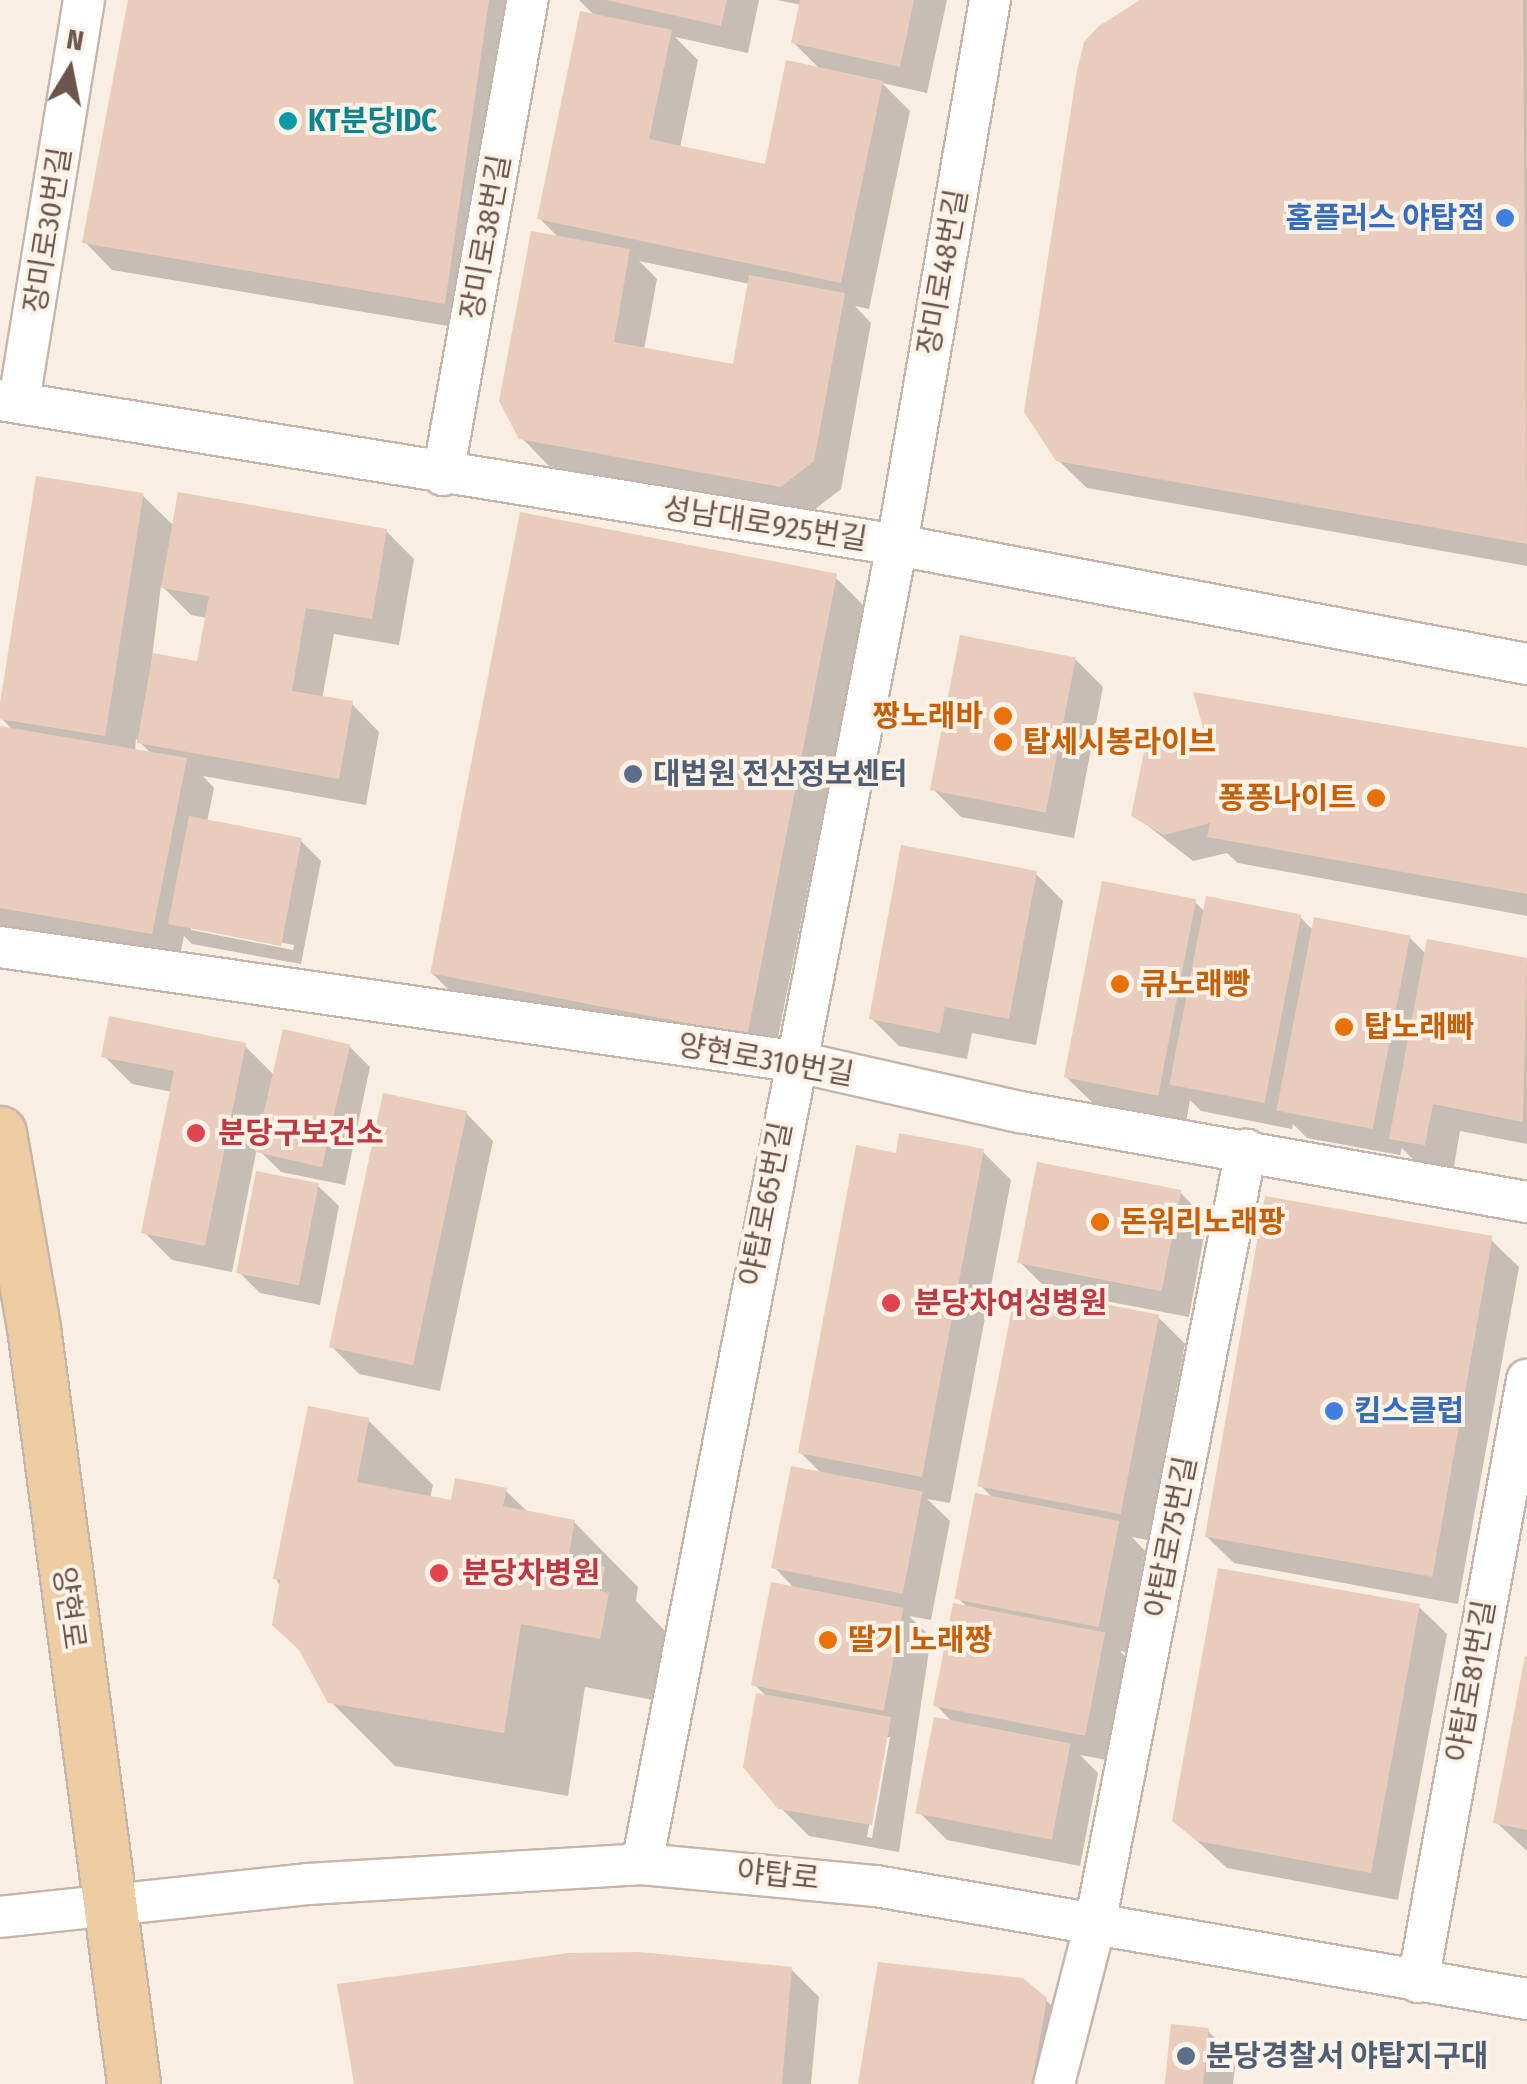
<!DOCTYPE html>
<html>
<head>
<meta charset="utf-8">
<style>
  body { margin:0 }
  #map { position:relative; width:1527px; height:2084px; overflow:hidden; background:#f8eee2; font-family:"Fira Sans Condensed","Noto Sans KR",sans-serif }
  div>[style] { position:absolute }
  .shadow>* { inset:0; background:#0003 }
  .building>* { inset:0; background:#eaccbd; transform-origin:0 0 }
  .roads { filter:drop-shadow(2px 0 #c7b5ab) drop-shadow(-2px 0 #c7b5ab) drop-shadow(0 2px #c7b5ab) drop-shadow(0 -2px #c7b5ab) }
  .minor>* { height:40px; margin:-20px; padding:0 20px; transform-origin:20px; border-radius:20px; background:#fff }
  .major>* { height:52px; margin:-26px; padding:0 26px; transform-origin:26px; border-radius:26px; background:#efcda2 }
  .dots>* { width:28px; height:28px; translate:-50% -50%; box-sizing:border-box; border:5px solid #fcf2e7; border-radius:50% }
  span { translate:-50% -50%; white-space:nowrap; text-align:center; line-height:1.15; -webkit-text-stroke:8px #fcf2e7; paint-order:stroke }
  .culture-label { font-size:30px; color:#0d838f; font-weight:700 }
  .left { translate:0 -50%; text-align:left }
  .shop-label { font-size:30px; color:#366cbe; font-weight:700 }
  .right { translate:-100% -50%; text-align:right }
  .street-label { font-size:30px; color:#6c554c }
  .food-label { font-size:30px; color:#c56008; font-weight:700 }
  .service-label { font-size:30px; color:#4e5e75; font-weight:700 }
  .health-label { font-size:30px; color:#be3a42; font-weight:700 }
  .north { position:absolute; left:20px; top:20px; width:100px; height:100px; -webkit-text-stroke:8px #fcf2e7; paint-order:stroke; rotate:10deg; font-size:28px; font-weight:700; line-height:40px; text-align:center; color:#6c554c }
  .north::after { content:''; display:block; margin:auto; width:35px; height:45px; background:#6c554c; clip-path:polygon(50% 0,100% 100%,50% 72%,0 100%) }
</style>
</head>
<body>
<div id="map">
  <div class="shadow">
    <i style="clip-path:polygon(131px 0,520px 0,472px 330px,112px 270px,85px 242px)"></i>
    <i style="clip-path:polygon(evenodd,579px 0,759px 0,748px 53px,675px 37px,698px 60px,680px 148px,767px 166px,822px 71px,793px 42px,801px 5px,777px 0,947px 0,927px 93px,882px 83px,910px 111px,869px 309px,855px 306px,871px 323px,841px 489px,809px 514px,549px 466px,521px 437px,560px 239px,539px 218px,596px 17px,579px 0,639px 261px,750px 284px,735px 367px,644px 350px,657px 279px,639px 261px)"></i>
    <i style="clip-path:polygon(1148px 0,1527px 0,1527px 566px,1087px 488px,1058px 460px)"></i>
    <i style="clip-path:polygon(evenodd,38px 479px,143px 496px,174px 526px,386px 531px,414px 559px,399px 645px,334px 634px,322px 699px,352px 704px,379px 732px,366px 805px,203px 776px,214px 788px,207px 822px,300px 840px,321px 861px,301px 964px,192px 944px,184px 936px,179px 960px,0 930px,0 728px,14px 731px,0 717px,38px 479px,161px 585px,191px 615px,207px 618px,199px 664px,146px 707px,161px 585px,38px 479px,136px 739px,152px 754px,135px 751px,136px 739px,38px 479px,191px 925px,294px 945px,293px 950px,191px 930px,191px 925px)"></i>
    <i style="clip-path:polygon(836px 578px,864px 606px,773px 1062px,459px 1000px,431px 972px)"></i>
    <i style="clip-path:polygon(1075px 659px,1103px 687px,1074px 838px,961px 817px,933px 789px)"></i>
    <i style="clip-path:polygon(1527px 751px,1527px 916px,1238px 863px,1227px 853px,1193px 861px,1134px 815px)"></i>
    <i style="clip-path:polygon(1035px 873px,1063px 901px,1036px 1045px,972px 1033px,967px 1059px,899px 1046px,871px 1018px)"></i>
    <i style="clip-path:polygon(1195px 902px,1205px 912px,1300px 917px,1314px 931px,1409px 937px,1426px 954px,1428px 942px,1527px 961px,1527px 1144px,1460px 1131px,1453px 1172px,1419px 1166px,1402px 1148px,1400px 1155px,1307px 1138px,1293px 1124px,1292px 1129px,1201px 1111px,1190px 1100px,1186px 1122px,1095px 1105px,1067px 1078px)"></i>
    <i style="clip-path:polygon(244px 1045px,275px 1076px,349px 1046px,370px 1067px,345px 1185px,281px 1172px,257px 1148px,232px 1272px,172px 1260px,144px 1232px,172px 1092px,132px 1084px,104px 1056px)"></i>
    <i style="clip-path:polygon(466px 1113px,493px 1141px,440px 1391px,359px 1374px,331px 1346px)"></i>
    <i style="clip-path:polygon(evenodd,983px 1152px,1011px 1180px,950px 1503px,927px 1499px,950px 1521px,931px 1620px,909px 1616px,931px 1637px,899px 1852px,809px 1836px,780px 1807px,767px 1697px,754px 1684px,796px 1590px,774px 1567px,822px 1474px,800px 1452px,898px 1156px,983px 1152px,885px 1737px,890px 1737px,872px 1838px,867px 1837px,885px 1737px)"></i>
    <i style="clip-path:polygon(318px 1186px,339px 1206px,320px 1305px,260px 1293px,239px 1272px)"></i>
    <i style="clip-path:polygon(1180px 1192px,1207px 1220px,1189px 1317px,1048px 1290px,1020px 1262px)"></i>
    <i style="clip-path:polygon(1491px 1240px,1519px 1267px,1458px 1604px,1234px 1563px,1206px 1536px)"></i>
    <i style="clip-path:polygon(1157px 1316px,1185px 1344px,1148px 1540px,1132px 1537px,1145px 1551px,1126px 1652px,1120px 1651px,1131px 1662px,1112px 1761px,1080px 1755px,1098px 1773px,1080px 1866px,947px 1840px,919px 1812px,954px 1724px,936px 1705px,969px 1609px,958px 1598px,994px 1499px,981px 1486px)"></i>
    <i style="clip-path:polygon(368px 1420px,433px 1485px,430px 1498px,453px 1503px,505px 1490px,529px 1513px,574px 1522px,638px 1587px,636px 1601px,668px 1634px,664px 1702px,585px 1687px,568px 1796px,395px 1766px,330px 1701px,276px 1578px)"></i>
    <i style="clip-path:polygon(1419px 1607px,1447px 1634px,1398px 1900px,1227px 1868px,1174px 1820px)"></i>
    <i style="clip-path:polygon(1527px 1660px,1527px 1851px,1496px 1822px)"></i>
    <i style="clip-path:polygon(791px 1969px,819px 1997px,811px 2084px,357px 2084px)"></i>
    <i style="clip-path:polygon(1045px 1999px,1073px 2028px,1063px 2084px,860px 2084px)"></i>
    <i style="clip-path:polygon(1208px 2031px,1236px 2059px,1233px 2084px,1165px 2084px)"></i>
  </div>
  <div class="building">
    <i style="clip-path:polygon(128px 0,489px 0,445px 304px,82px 243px)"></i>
    <i style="clip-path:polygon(606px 0,727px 0,721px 26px)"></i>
    <i style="clip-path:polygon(800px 0,914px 0,900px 67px,791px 43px)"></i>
    <i style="clip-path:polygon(1140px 0,1523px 0,1527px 544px,1056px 461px,1024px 412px,1077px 71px,1084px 42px,1099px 26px)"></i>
    <i style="clip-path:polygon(580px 11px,672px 30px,649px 139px,765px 164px,786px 60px,883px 81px,841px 283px,537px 219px)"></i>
    <i style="clip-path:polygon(531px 231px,630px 249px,614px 342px,733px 364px,749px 275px,845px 293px,814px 461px,781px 487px,519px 439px,499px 401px)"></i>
    <i style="left:36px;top:476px;width:109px;height:246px;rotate:9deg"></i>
    <i style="clip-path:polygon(178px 492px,387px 529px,372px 619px,306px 608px,292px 691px,353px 701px,339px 779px,137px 743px,153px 653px,197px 661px,209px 596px,161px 588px)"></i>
    <i style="left:520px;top:512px;width:323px;height:470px;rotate:11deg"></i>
    <i style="left:960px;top:635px;width:118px;height:158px;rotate:11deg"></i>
    <i style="clip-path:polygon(1193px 692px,1527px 748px,1527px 894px,1207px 837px,1210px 823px,1164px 835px,1131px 816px,1147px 737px,1208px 746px)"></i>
    <i style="clip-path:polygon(0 726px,187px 758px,152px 934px,0 908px)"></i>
    <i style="left:189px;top:816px;width:115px;height:110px;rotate:11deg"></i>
    <i style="clip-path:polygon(901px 845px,1037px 871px,1009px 1019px,945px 1007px,940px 1033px,869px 1019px)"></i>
    <i style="left:1102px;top:881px;width:96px;height:200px;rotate:11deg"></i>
    <i style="left:1206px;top:896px;width:97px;height:192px;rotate:11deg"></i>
    <i style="left:1314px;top:917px;width:98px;height:197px;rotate:11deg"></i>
    <i style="clip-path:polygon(1427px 939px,1527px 958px,1523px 1122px,1433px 1104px,1425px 1145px,1389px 1139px)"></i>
    <i style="clip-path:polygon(109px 1016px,246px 1043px,205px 1246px,141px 1233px,174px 1071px,101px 1057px)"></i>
    <i style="left:283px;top:1029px;width:69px;height:126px;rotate:13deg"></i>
    <i style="left:383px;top:1093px;width:86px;height:260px;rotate:12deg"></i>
    <i style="clip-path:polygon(899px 1133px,984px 1149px,922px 1477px,798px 1453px,856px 1145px,896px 1153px)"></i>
    <i style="left:1037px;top:1162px;width:147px;height:103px;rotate:11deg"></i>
    <i style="left:256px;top:1171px;width:64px;height:104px;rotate:11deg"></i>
    <i style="left:1265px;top:1196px;width:231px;height:346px;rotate:10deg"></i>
    <i style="left:1016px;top:1287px;width:146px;height:203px;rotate:11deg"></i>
    <i style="clip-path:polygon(308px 1406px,369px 1418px,357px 1482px,451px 1500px,455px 1478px,507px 1488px,503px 1506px,575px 1520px,568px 1560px,605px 1567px,600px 1591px,609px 1593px,600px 1639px,521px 1624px,504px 1733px,328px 1703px,299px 1650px,272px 1625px,280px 1580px,273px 1579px)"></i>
    <i style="left:791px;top:1466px;width:134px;height:104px;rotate:11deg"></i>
    <i style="left:975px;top:1493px;width:147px;height:108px;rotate:11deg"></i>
    <i style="clip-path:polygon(1218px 1568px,1420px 1604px,1371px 1873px,1197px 1841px,1172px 1821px)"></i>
    <i style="left:771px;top:1582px;width:135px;height:105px;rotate:11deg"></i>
    <i style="left:953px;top:1603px;width:155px;height:105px;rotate:11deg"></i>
    <i style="clip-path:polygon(1525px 1656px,1527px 1657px,1527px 1830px,1493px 1823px)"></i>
    <i style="clip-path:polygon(756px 1693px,891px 1717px,872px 1825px,778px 1809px,743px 1767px)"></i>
    <i style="left:934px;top:1717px;width:139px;height:98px;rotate:11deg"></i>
    <i style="clip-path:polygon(639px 1952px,792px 1967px,782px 2084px,354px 2084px,337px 1984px,569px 1953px)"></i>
    <i style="clip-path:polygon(878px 1962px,1023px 1978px,1047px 1998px,1032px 2084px,858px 2084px)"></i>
    <i style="left:1171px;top:2024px;width:38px;height:61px;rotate:6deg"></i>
  </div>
  <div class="roads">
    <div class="minor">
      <i style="left:0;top:400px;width:909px;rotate:9.18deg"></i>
      <i style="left:897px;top:545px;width:641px;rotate:10.7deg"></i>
      <i style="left:19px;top:401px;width:406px;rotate:-80.8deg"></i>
      <i style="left:443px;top:475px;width:483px;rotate:-79.9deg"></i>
      <i style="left:0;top:947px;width:801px;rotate:8.18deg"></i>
      <i style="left:793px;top:1061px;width:233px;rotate:12.7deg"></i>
      <i style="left:1020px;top:1112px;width:515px;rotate:10.07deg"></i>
      <i style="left:642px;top:1864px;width:1343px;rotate:-79.06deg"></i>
      <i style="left:897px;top:545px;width:553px;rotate:-80.32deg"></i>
      <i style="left:0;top:1917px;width:310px;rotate:-6.1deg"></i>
      <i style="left:308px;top:1884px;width:335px;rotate:-3.4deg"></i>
      <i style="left:642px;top:1864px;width:235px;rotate:5.4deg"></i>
      <i style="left:876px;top:1886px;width:661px;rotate:9.85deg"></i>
      <i style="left:1418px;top:1982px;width:612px;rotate:-79.74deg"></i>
      <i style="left:1054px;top:2084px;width:165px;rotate:-75.6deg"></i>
      <i style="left:1095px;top:1924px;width:789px;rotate:-78.96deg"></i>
    </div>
    <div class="major">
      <i style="left:0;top:1133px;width:198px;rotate:80.1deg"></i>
      <i style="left:34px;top:1328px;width:763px;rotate:82.46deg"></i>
    </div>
  </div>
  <div class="dots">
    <i style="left:288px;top:121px;background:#0f9aa8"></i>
    <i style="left:1505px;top:218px;background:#3f7fe0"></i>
    <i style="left:1003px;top:716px;background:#e8710a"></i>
    <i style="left:1003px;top:742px;background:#e8710a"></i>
    <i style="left:633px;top:774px;background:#5c6f8a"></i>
    <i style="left:1376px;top:798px;background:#e8710a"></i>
    <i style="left:1120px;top:984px;background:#e8710a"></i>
    <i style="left:1344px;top:1027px;background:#e8710a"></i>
    <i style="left:196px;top:1133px;background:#e0444e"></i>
    <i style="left:1100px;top:1222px;background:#e8710a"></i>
    <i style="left:891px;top:1303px;background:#e0444e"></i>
    <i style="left:1334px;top:1411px;background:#3f7fe0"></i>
    <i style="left:439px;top:1573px;background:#e0444e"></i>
    <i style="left:828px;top:1640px;background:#e8710a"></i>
    <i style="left:1186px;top:2056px;background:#5c6f8a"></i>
  </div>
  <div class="culture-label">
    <span class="left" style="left:308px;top:121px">KT분당IDC</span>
  </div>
  <div class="shop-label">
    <span class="right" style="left:1485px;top:218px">홈플러스 야탑점</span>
    <span class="left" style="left:1354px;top:1411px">킴스클럽</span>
  </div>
  <div class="street-label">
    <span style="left:48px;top:230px;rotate:-81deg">장미로30번길</span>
    <span style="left:486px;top:237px;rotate:-80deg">장미로38번길</span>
    <span style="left:943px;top:272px;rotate:-80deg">장미로48번길</span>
    <span style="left:765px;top:524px;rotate:9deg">성남대로925번길</span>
    <span style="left:766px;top:1060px;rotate:10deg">양현로310번길</span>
    <span style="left:766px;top:1204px;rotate:-79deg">야탑로65번길</span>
    <span style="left:1171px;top:1537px;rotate:-79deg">야탑로75번길</span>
    <span style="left:69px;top:1608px;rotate:82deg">양현로</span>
    <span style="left:1471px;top:1681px;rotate:-80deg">야탑로81번길</span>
    <span style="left:778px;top:1875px;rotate:6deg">야탑로</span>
  </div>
  <div class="food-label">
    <span class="right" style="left:983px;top:716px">짱노래바</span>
    <span class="left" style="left:1023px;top:742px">탑세시봉라이브</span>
    <span class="right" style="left:1356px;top:798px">퐁퐁나이트</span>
    <span class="left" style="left:1140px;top:984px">큐노래빵</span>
    <span class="left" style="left:1364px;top:1027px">탑노래빠</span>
    <span class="left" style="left:1120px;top:1222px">돈워리노래팡</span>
    <span class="left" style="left:848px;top:1640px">딸기 노래짱</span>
  </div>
  <div class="service-label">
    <span class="left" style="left:653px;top:774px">대법원 전산정보센터</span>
    <span class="left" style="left:1206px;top:2056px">분당경찰서 야탑지구대</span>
  </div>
  <div class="health-label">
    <span class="left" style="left:218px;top:1133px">분당구보건소</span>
    <span class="left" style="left:914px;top:1303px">분당차여성병원</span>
    <span class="left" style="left:462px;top:1573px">분당차병원</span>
  </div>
  <div class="north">N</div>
</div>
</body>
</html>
